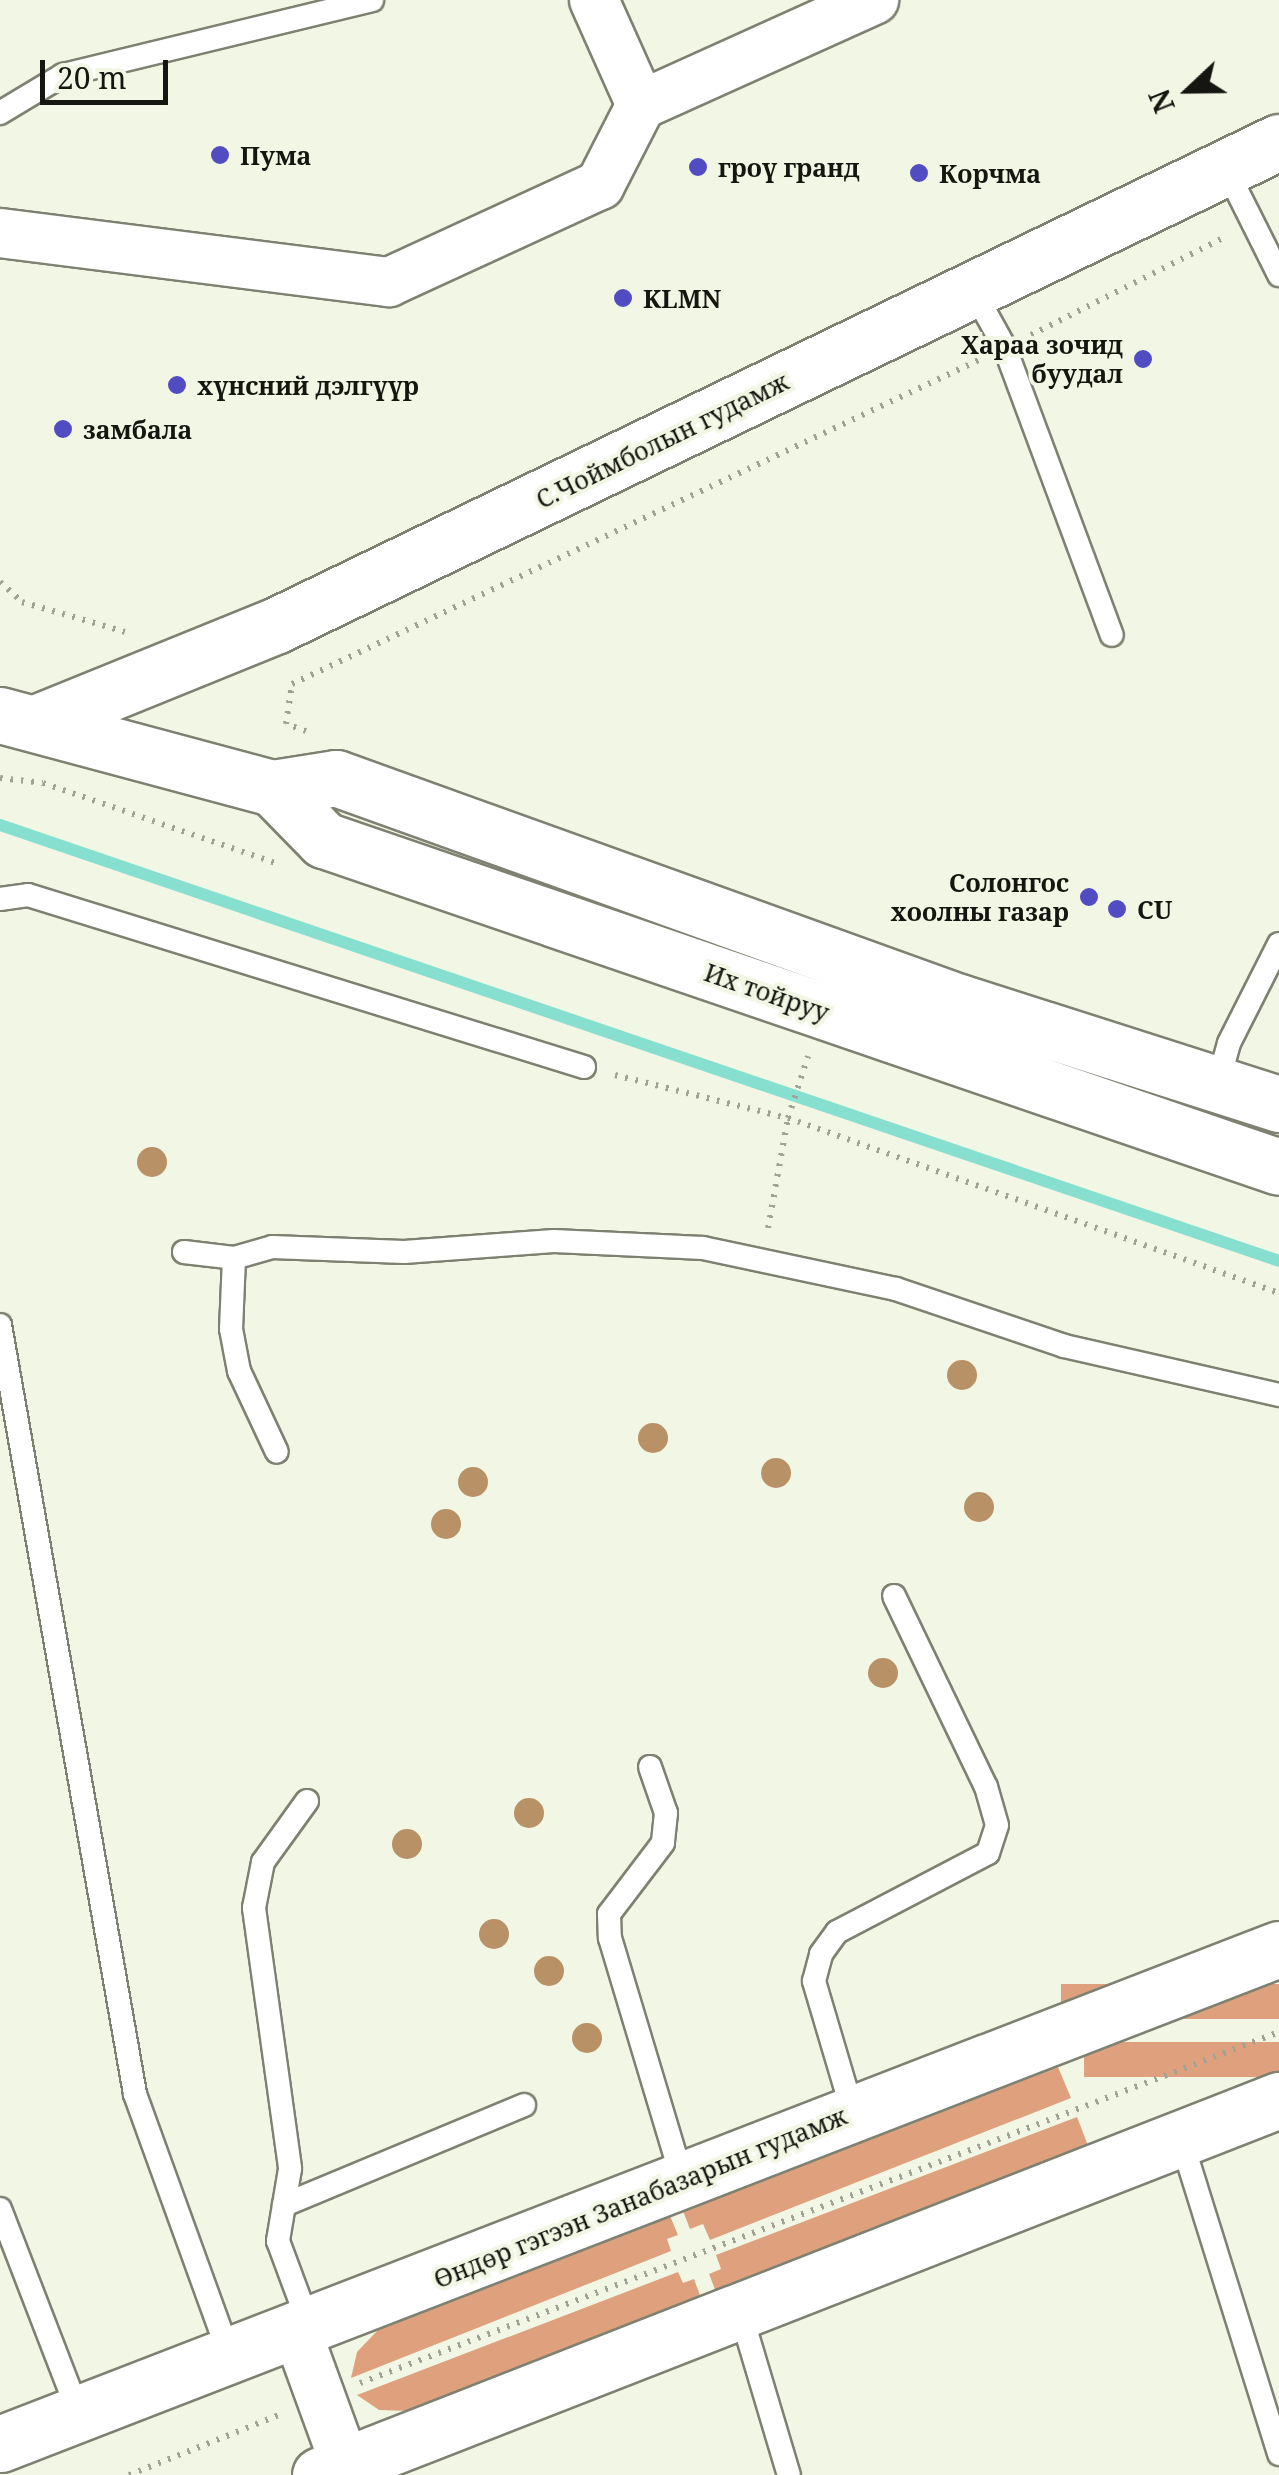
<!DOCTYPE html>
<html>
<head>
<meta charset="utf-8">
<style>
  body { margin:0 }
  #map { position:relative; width:1279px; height:2475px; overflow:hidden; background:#f2f6e4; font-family:"Noto Serif",serif }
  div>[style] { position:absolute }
  .forest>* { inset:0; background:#dfa17d; transform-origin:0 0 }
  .stream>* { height:12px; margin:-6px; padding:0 6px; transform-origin:6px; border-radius:6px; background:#87dfd0 }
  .path>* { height:6px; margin-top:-3px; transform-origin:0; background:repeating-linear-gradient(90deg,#9fa295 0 2.5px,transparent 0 10.5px) }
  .roads { filter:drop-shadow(2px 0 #7e8171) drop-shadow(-2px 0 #7e8171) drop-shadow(0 2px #7e8171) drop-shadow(0 -2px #7e8171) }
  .lane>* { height:22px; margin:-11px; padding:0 11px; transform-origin:11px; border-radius:11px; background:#fff }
  .street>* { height:48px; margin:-24px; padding:0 24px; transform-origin:24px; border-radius:24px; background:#fff }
  .secondary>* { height:55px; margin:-27.5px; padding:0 27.5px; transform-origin:27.5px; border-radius:27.5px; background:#fff }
  .primary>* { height:55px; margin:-27.5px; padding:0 27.5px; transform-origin:27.5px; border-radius:27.5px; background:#fff }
  .trees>* { width:30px; height:30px; margin:-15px; border-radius:50%; background:#b89167 }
  .dots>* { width:28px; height:28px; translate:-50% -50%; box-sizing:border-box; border:5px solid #f2f6e4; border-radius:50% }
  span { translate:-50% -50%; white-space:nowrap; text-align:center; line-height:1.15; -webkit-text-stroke:8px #f2f6e4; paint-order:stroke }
  .poi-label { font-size:25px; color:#151610; font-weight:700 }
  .left { translate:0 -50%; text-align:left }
  .right { translate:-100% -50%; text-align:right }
  .street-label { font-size:25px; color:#151610 }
  .north { position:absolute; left:1139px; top:40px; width:100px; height:100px; -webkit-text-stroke:8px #f2f6e4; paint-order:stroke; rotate:248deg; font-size:28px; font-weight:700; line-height:40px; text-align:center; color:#151610 }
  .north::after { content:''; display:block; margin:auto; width:35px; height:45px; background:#151610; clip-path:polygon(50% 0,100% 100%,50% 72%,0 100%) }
  .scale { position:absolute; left:40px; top:60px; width:128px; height:45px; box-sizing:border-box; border:5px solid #151610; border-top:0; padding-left:12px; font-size:30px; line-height:35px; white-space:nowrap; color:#151610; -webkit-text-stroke:8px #f2f6e4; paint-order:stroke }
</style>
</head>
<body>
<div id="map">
  <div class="forest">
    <i style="left:1279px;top:1984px;width:35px;height:218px;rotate:90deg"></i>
    <i style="left:1279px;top:2042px;width:35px;height:195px;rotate:90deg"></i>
    <i style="clip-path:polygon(1058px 2067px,1071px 2098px,710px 2240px,703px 2224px,690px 2229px,683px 2211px)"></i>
    <i style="clip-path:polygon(1077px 2117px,1089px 2148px,716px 2292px,709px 2274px,721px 2269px,716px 2255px)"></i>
    <i style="clip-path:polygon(670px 2216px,678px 2235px,667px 2239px,671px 2251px,351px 2378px,357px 2352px,378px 2330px)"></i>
    <i style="clip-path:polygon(678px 2272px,683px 2283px,694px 2279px,701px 2298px,409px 2411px,379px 2410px,357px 2395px)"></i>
  </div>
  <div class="stream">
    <i style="left:0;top:825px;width:1351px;rotate:18.82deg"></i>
  </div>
  <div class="path">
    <i style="left:1031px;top:335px;width:217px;rotate:-26.8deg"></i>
    <i style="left:0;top:582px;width:30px;rotate:42deg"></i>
    <i style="left:22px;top:602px;width:107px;rotate:16.2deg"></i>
    <i style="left:306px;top:731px;width:21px;rotate:-161deg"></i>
    <i style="left:286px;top:724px;width:40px;rotate:-81.5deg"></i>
    <i style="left:292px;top:684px;width:760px;rotate:-25.25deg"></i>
    <i style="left:0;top:778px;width:43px;rotate:6.6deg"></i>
    <i style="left:43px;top:783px;width:245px;rotate:19deg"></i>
    <i style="left:615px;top:1075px;width:178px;rotate:14deg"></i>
    <i style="left:788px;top:1118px;width:521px;rotate:19.62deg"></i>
    <i style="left:768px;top:1228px;width:112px;rotate:-79.7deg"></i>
    <i style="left:788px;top:1118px;width:65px;rotate:-72.1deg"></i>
    <i style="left:360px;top:2383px;width:984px;rotate:-20.9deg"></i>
    <i style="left:129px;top:2475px;width:162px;rotate:-21.8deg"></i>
  </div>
  <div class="roads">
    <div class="lane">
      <i style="left:0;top:113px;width:74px;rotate:-31.1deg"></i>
      <i style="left:63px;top:75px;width:318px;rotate:-13.6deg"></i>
      <i style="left:1225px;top:167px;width:121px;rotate:63.4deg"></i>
      <i style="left:973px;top:290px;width:66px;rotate:61.1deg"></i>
      <i style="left:1005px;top:348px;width:306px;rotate:69.6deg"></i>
      <i style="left:0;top:899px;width:28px;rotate:-8deg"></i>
      <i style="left:28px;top:895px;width:582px;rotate:17.19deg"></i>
      <i style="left:1218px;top:1083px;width:41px;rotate:-74.6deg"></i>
      <i style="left:1229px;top:1043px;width:111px;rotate:-63.2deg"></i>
      <i style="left:184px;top:1252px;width:50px;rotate:6.8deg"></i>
      <i style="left:234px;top:1258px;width:40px;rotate:-16deg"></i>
      <i style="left:272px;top:1247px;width:132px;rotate:2.2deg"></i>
      <i style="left:404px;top:1252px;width:150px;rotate:-4.2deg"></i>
      <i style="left:554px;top:1241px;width:149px;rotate:2.7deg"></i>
      <i style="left:703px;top:1248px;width:197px;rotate:12deg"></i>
      <i style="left:896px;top:1289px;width:177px;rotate:18.7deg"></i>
      <i style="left:1064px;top:1346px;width:221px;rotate:12.8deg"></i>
      <i style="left:234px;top:1258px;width:71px;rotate:92.4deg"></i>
      <i style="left:231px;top:1329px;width:43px;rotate:79.2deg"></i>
      <i style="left:239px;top:1371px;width:89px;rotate:64.9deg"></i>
      <i style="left:0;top:1325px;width:781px;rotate:80.04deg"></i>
      <i style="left:135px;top:2094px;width:279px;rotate:70.1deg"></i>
      <i style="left:650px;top:1767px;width:49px;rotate:70.8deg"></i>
      <i style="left:666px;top:1813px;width:30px;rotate:96deg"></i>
      <i style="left:663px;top:1843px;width:89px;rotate:127.3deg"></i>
      <i style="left:609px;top:1914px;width:24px;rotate:88deg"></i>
      <i style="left:610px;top:1938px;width:254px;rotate:73.3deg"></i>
      <i style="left:307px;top:1801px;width:75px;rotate:125.8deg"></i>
      <i style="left:263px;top:1862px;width:47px;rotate:101.1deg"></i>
      <i style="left:254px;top:1908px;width:263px;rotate:82.1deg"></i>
      <i style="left:290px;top:2169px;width:73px;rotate:99.5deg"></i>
      <i style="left:278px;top:2241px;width:92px;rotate:69.6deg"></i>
      <i style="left:853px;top:2113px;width:138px;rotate:-106.5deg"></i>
      <i style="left:814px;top:1981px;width:28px;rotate:-75deg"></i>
      <i style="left:821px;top:1954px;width:27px;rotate:-54deg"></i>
      <i style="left:837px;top:1932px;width:170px;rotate:-27.6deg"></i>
      <i style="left:988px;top:1853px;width:29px;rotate:-72deg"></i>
      <i style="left:997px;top:1825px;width:40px;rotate:-106deg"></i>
      <i style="left:986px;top:1787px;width:212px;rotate:-115.7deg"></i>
      <i style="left:1181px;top:2139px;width:330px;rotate:72.7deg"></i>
      <i style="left:284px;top:2205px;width:260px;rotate:-22.6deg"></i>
      <i style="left:0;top:2209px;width:220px;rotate:68.9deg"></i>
      <i style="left:740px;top:2311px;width:171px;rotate:73.4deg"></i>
    </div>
    <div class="street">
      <i style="left:594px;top:0;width:115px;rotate:65.9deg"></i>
      <i style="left:0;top:233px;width:392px;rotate:7.2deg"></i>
      <i style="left:389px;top:282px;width:232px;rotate:-24.7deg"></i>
      <i style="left:600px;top:185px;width:90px;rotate:-62.9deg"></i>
      <i style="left:641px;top:105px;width:256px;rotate:-24.3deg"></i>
      <i style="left:297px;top:2332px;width:152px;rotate:70deg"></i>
    </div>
    <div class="secondary">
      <i style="left:38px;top:722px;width:258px;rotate:-22.1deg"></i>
      <i style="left:277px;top:625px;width:1112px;rotate:-25.74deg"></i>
      <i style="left:0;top:2444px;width:1371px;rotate:-21.16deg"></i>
      <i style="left:320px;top:2475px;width:1030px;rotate:-21.36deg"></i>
    </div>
    <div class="primary">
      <i style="left:0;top:715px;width:283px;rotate:15deg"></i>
      <i style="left:273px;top:788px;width:64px;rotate:-9deg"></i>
      <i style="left:336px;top:778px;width:662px;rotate:19.78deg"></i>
      <i style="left:959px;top:1002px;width:336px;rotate:17.7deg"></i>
      <i style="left:273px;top:788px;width:73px;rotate:45.6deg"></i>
      <i style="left:324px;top:840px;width:1009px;rotate:18.9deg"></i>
    </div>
  </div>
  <div class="trees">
    <i style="left:152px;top:1162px"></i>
    <i style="left:962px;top:1375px"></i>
    <i style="left:653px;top:1438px"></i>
    <i style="left:776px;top:1473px"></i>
    <i style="left:473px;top:1482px"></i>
    <i style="left:979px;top:1507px"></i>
    <i style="left:446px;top:1524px"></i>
    <i style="left:883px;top:1673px"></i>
    <i style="left:529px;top:1813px"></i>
    <i style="left:407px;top:1844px"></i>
    <i style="left:494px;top:1934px"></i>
    <i style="left:549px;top:1971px"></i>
    <i style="left:587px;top:2038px"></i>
  </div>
  <div class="dots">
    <i style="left:220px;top:155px;background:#524cc3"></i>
    <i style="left:698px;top:167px;background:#524cc3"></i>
    <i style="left:919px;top:173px;background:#524cc3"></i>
    <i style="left:623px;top:298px;background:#524cc3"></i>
    <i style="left:1143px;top:359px;background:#524cc3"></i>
    <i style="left:177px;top:385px;background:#524cc3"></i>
    <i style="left:63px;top:429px;background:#524cc3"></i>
    <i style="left:1089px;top:897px;background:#524cc3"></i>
    <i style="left:1117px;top:909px;background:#524cc3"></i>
  </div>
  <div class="poi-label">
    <span class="left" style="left:240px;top:155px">Пума</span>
    <span class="left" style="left:718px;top:167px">гроү гранд</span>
    <span class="left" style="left:939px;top:173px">Корчма</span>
    <span class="left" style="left:643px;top:298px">KLMN</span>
    <span class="right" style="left:1123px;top:359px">Хараа зочид<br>буудал</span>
    <span class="left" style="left:197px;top:385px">хүнсний дэлгүүр</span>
    <span class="left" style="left:83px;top:429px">замбала</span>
    <span class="right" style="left:1069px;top:897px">Солонгос<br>хоолны газар</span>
    <span class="left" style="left:1137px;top:909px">CU</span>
  </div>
  <div class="street-label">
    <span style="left:662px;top:440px;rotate:-26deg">С.Чоймболын гудамж</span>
    <span style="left:767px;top:992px;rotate:19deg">Их тойруу</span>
    <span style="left:640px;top:2197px;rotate:-22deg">Өндөр гэгээн Занабазарын гудамж</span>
  </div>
  <div class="north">N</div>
  <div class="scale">20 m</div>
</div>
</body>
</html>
